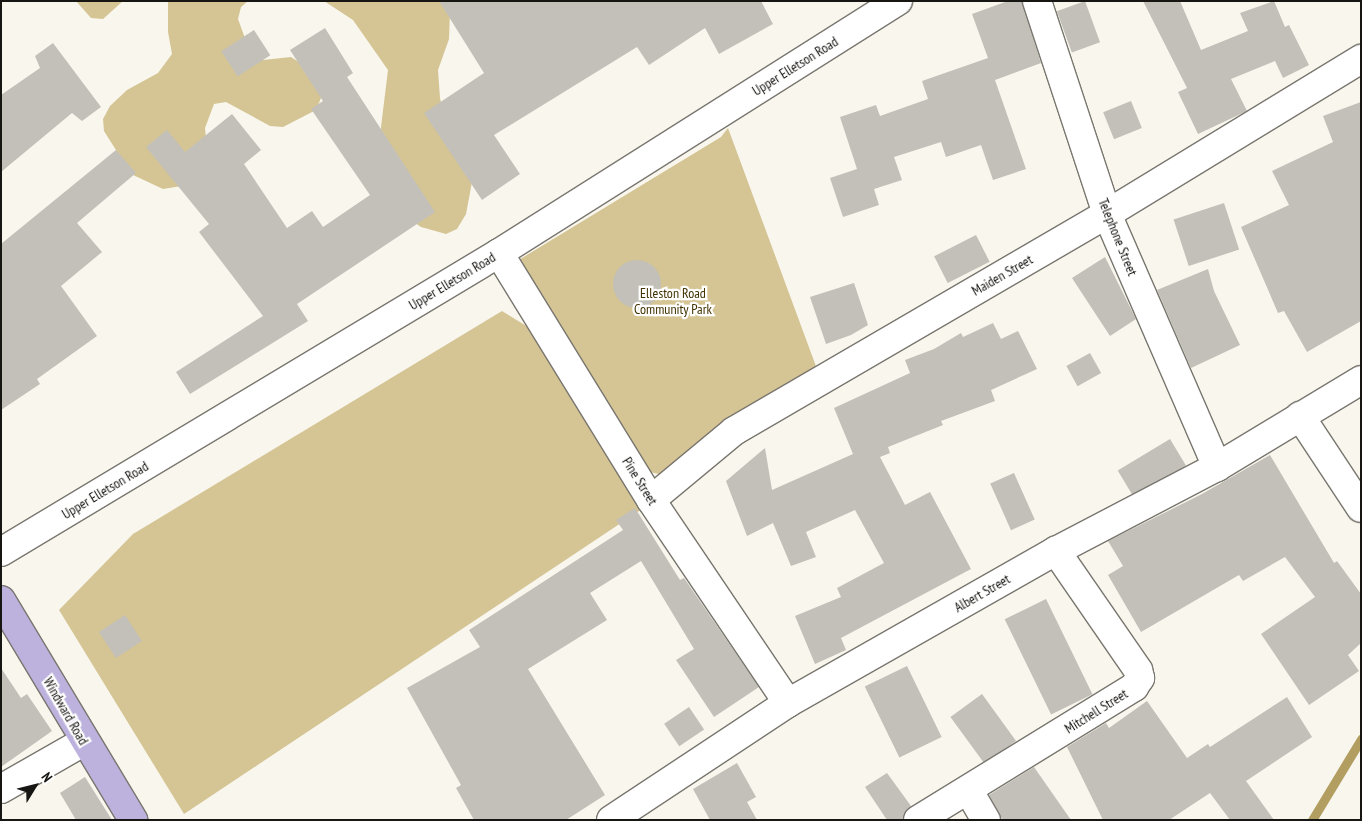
<!DOCTYPE html>
<html>
<head>
<meta charset="utf-8">
<style>
  body { margin:0 }
  #map { position:relative; width:1362px; height:821px; overflow:hidden; background:#f8f6ed; font-family:"PT Sans Narrow",sans-serif }
  div>[style] { position:absolute }
  .green>* { inset:0; background:#d5c494 }
  .stream>* { height:9px; margin:-4.5px; padding:0 4.5px; transform-origin:4.5px; border-radius:4.5px; background:#b39e61 }
  .building>* { inset:0; background:#c2c0b8; transform-origin:0 0 }
  .round { border-radius:50% }
  .roads { filter:drop-shadow(1px 0 #79766f) drop-shadow(-1px 0 #79766f) drop-shadow(0 1px #79766f) drop-shadow(0 -1px #79766f) }
  .minor>* { height:28px; margin:-14px; padding:0 14px; transform-origin:14px; border-radius:14px; background:#fff }
  .major>* { height:28px; margin:-14px; padding:0 14px; transform-origin:14px; border-radius:14px; background:#bdb2dd }
  span { translate:-50% -50%; white-space:nowrap; text-align:center; line-height:1.15; -webkit-text-stroke:4.5px #fff; paint-order:stroke }
  .street-label { font-size:14px; color:#171613 }
  .park-label { font-size:14px; color:#413200 }
  .frame { position:absolute; inset:0; border:2px solid #171613; pointer-events:none }
  .north { position:absolute; left:10px; top:761px; width:50px; height:50px; -webkit-text-stroke:4px #fff; paint-order:stroke; rotate:54deg; font-size:14px; font-weight:700; line-height:20px; text-align:center; color:#171613 }
  .north::after { content:''; display:block; margin:auto; width:18px; height:22px; background:#171613; clip-path:polygon(50% 0,100% 100%,50% 72%,0 100%) }
</style>
</head>
<body>
<div id="map">
  <div class="green">
    <i style="clip-path:polygon(76px 1px,123px 1px,103px 19px,91px 18px)"></i>
    <i style="clip-path:polygon(168px 1px,248px 1px,241px 7px,238px 19px,250px 52px,263px 60px,291px 57px,317px 74px,321px 98px,316px 110px,283px 127px,270px 126px,226px 102px,214px 104px,205px 128px,208px 158px,188px 185px,163px 189px,131px 174px,104px 131px,103px 119px,110px 106px,127px 90px,158px 73px,172px 54px,168px 32px)"></i>
    <i style="clip-path:polygon(324px 1px,446px 1px,450px 12px,449px 39px,438px 70px,440px 98px,448px 135px,472px 182px,466px 214px,457px 229px,446px 234px,421px 227px,402px 214px,381px 170px,381px 127px,388px 70px,353px 20px)"></i>
    <i style="clip-path:polygon(728px 128px,817px 369px,667px 476px,650px 472px,517px 261px,721px 137px)"></i>
    <i style="clip-path:polygon(502px 311px,528px 327px,648px 505px,184px 814px,59px 610px,133px 534px)"></i>
  </div>
  <div class="stream">
    <i style="left:1312px;top:820px;width:95px;rotate:-58.8deg"></i>
  </div>
  <div class="building">
    <i style="clip-path:polygon(439px 1px,761px 1px,773px 24px,719px 54px,705px 28px,649px 65px,637px 47px,494px 135px,520px 174px,482px 200px,424px 113px,484px 73px)"></i>
    <i style="clip-path:polygon(1008px 1px,1022px 1px,1041px 63px,995px 80px,1026px 169px,993px 180px,981px 145px,946px 157px,941px 142px,894px 157px,902px 180px,874px 189px,879px 205px,843px 217px,830px 178px,857px 169px,840px 117px,876px 105px,880px 116px,928px 99px,922px 81px,988px 58px,972px 14px)"></i>
    <i style="left:1085px;top:1px;width:44px;height:30px;rotate:70deg"></i>
    <i style="clip-path:polygon(1143px 1px,1180px 1px,1201px 50px,1248px 31px,1240px 13px,1274px 1px,1285px 27px,1289px 25px,1309px 65px,1283px 78px,1275px 61px,1231px 79px,1247px 111px,1198px 134px,1178px 92px,1187px 88px)"></i>
    <i style="clip-path:polygon(325px 28px,353px 73px,347px 77px,435px 212px,297px 304px,308px 321px,190px 394px,176px 372px,263px 316px,199px 232px,209px 224px,146px 147px,167px 130px,185px 152px,232px 114px,261px 150px,244px 164px,287px 228px,312px 211px,323px 227px,370px 195px,311px 109px,323px 101px,290px 50px)"></i>
    <i style="left:254px;top:30px;width:30px;height:39px;rotate:57deg"></i>
    <i style="clip-path:polygon(53px 43px,101px 107px,82px 121px,72px 113px,1px 172px,1px 95px,40px 68px,35px 56px)"></i>
    <i style="left:1131px;top:101px;width:29px;height:30px;rotate:68deg"></i>
    <i style="clip-path:polygon(1361px 102px,1361px 321px,1307px 352px,1284px 311px,1278px 313px,1241px 227px,1289px 205px,1272px 171px,1333px 142px,1323px 116px)"></i>
    <i style="clip-path:polygon(116px 150px,136px 173px,77px 223px,102px 252px,61px 286px,97px 336px,37px 379px,40px 384px,1px 410px,1px 244px)"></i>
    <i style="left:1224px;top:203px;width:49px;height:53px;rotate:72deg"></i>
    <i style="left:976px;top:235px;width:30px;height:47px;rotate:63deg"></i>
    <i style="clip-path:polygon(1105px 257px,1136px 319px,1110px 336px,1072px 278px)"></i>
    <i class="round" style="left:613px;top:260px;width:48px;height:48px"></i>
    <i style="clip-path:polygon(1208px 269px,1214px 291px,1240px 345px,1191px 368px,1157px 290px)"></i>
    <i style="clip-path:polygon(854px 283px,868px 325px,851px 335px,826px 344px,810px 297px)"></i>
    <i style="clip-path:polygon(993px 323px,1001px 339px,1018px 331px,1037px 369px,991px 390px,995px 401px,941px 421px,943px 425px,888px 447px,890px 453px,880px 457px,905px 505px,930px 492px,971px 569px,841px 638px,846px 650px,815px 664px,795px 616px,841px 597px,837px 588px,884px 563px,855px 510px,806px 532px,816px 557px,791px 566px,773px 523px,747px 536px,726px 481px,765px 448px,772px 490px,853px 454px,834px 408px,910px 373px,905px 360px,934px 349px,961px 333px,963px 337px)"></i>
    <i style="left:1090px;top:353px;width:23px;height:27px;rotate:61deg"></i>
    <i style="left:1170px;top:439px;width:31px;height:61px;rotate:59deg"></i>
    <i style="clip-path:polygon(1270px 455px,1334px 563px,1337px 561px,1361px 594px,1361px 643px,1348px 655px,1359px 671px,1309px 705px,1261px 634px,1315px 597px,1285px 557px,1243px 581px,1239px 575px,1141px 632px,1108px 575px,1123px 566px,1108px 541px,1202px 494px)"></i>
    <i style="left:1014px;top:473px;width:51px;height:26px;rotate:66deg"></i>
    <i style="clip-path:polygon(635px 508px,680px 580px,684px 578px,759px 687px,714px 717px,676px 660px,694px 649px,641px 561px,590px 593px,607px 620px,528px 669px,605px 795px,566px 820px,474px 820px,456px 788px,461px 785px,407px 688px,480px 647px,469px 630px,623px 530px,616px 520px)"></i>
    <i style="left:1046px;top:599px;width:106px;height:46px;rotate:64deg"></i>
    <i style="left:125px;top:615px;width:31px;height:31px;rotate:57deg"></i>
    <i style="left:907px;top:666px;width:79px;height:47px;rotate:64deg"></i>
    <i style="clip-path:polygon(1px 668px,21px 698px,27px 694px,52px 731px,1px 767px)"></i>
    <i style="left:982px;top:694px;width:58px;height:39px;rotate:54deg"></i>
    <i style="clip-path:polygon(1287px 697px,1312px 737px,1246px 781px,1274px 820px,1230px 820px,1210px 793px,1169px 820px,1103px 820px,1067px 747px,1106px 723px,1109px 728px,1147px 701px,1187px 758px,1208px 744px,1210px 747px)"></i>
    <i style="left:689px;top:707px;width:27px;height:30px;rotate:56deg"></i>
    <i style="clip-path:polygon(737px 763px,756px 797px,747px 802px,757px 820px,710px 820px,693px 789px)"></i>
    <i style="clip-path:polygon(1034px 767px,1071px 820px,1003px 820px,989px 795px)"></i>
    <i style="clip-path:polygon(887px 773px,911px 806px,902px 820px,887px 820px,865px 787px)"></i>
    <i style="clip-path:polygon(85px 777px,112px 820px,76px 820px,60px 793px)"></i>
  </div>
  <div class="roads">
    <div class="minor">
      <i style="left:1037px;top:1px;width:224px;rotate:71.8deg"></i>
      <i style="left:1107px;top:214px;width:276px;rotate:66.5deg"></i>
      <i style="left:499px;top:253px;width:290px;rotate:58.4deg"></i>
      <i style="left:651px;top:500px;width:245px;rotate:56deg"></i>
      <i style="left:1300px;top:416px;width:110px;rotate:56.5deg"></i>
      <i style="left:651px;top:500px;width:108px;rotate:-39.7deg"></i>
      <i style="left:734px;top:431px;width:432px;rotate:-30.2deg"></i>
      <i style="left:1107px;top:214px;width:298px;rotate:-31.4deg"></i>
      <i style="left:1px;top:552px;width:581px;rotate:-30.98deg"></i>
      <i style="left:499px;top:253px;width:472px;rotate:-32.3deg"></i>
      <i style="left:1px;top:789px;width:95px;rotate:-29.8deg"></i>
      <i style="left:969px;top:791px;width:34px;rotate:60deg"></i>
      <i style="left:611px;top:820px;width:212px;rotate:-33.5deg"></i>
      <i style="left:788px;top:703px;width:308px;rotate:-29.6deg"></i>
      <i style="left:1056px;top:551px;width:182px;rotate:-27.6deg"></i>
      <i style="left:1217px;top:467px;width:168px;rotate:-31.1deg"></i>
      <i style="left:918px;top:820px;width:254px;rotate:-31.6deg"></i>
      <i style="left:1134px;top:687px;width:11px;rotate:-56deg"></i>
      <i style="left:1140px;top:678px;width:8px;rotate:-104deg"></i>
      <i style="left:1138px;top:670px;width:145px;rotate:-124.6deg"></i>
    </div>
    <div class="major">
      <i style="left:1px;top:600px;width:257px;rotate:59deg"></i>
    </div>
  </div>
  <div class="street-label">
    <span style="left:795px;top:66px;rotate:-32deg">Upper Elletson Road</span>
    <span style="left:1118px;top:237px;rotate:68deg">Telephone Street</span>
    <span style="left:1002px;top:275px;rotate:-30deg">Maiden Street</span>
    <span style="left:452px;top:281px;rotate:-31deg">Upper Elletson Road</span>
    <span style="left:640px;top:481px;rotate:58deg">Pine Street</span>
    <span style="left:105px;top:490px;rotate:-31deg">Upper Elletson Road</span>
    <span style="left:982px;top:593px;rotate:-30deg">Albert Street</span>
    <span style="left:66px;top:711px;rotate:60deg">Windward Road</span>
    <span style="left:1096px;top:711px;rotate:-32deg">Mitchell Street</span>
  </div>
  <div class="park-label">
    <span style="left:673px;top:301px">Elleston Road<br>Community Park</span>
  </div>
  <div class="frame"></div>
  <div class="north">N</div>
</div>
</body>
</html>
